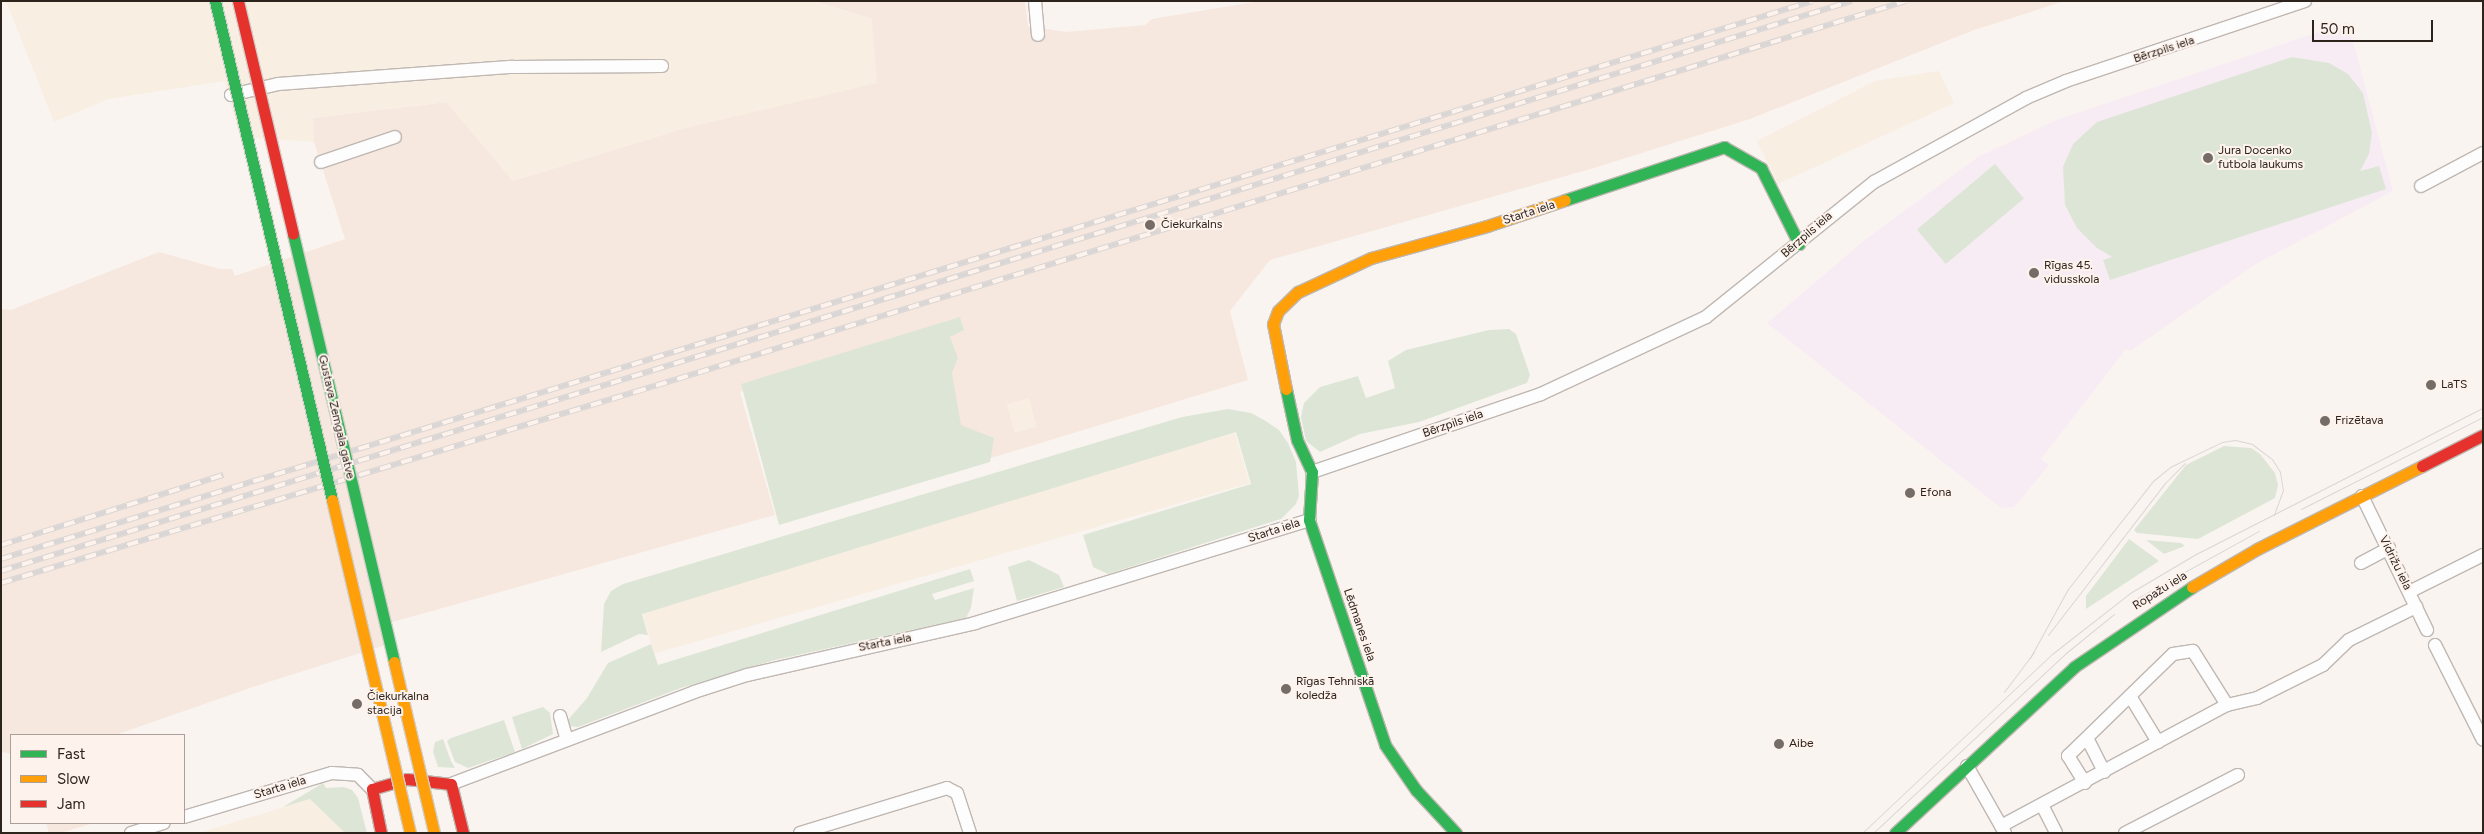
<!DOCTYPE html>
<html>
<head>
<meta charset="utf-8">
<style>
  body { margin:0 }
  #map { position:relative; width:2484px; height:834px; overflow:hidden; background:#faf4f0; font-family:Figtree,sans-serif }
  div>[style] { position:absolute }
  .built>* { inset:0; background:#f7e8df }
  .industrial>* { inset:0; background:#f8eee1; transform-origin:0 0 }
  .education>* { inset:0; background:#f8ecf4 }
  .green>* { inset:0; background:#dde6d6; transform-origin:0 0 }
  .roads { filter:drop-shadow(1px 0 #bfb7b2) drop-shadow(-1px 0 #bfb7b2) drop-shadow(0 1px #bfb7b2) drop-shadow(0 -1px #bfb7b2) }
  .street>* { height:12px; margin:-6px; padding:0 6px; transform-origin:6px; border-radius:6px; background:#fefdfd }
  .fast>* { height:11px; margin:-5.5px; padding:0 5.5px; transform-origin:5.5px; border-radius:5.5px; background:#30b455 }
  .slow>* { height:11px; margin:-5.5px; padding:0 5.5px; transform-origin:5.5px; border-radius:5.5px; background:#ff9f0a }
  .jam>* { height:11px; margin:-5.5px; padding:0 5.5px; transform-origin:5.5px; border-radius:5.5px; background:#e5322d }
  .tram>* { height:1px; margin:-0.5px; padding:0 0.5px; transform-origin:0.5px; border-radius:0.5px; background:#d9d6d5 }
  .rail>* { height:5.5px; margin-top:-2.75px; transform-origin:0; background:repeating-linear-gradient(90deg,#fef3ec 0 11px,#d9d6d5 0 22px); box-sizing:border-box; border-block:1px solid #d9d6d5 }
  .bridges { filter:drop-shadow(1px 0 #d3cfcc) drop-shadow(-1px 0 #d3cfcc) drop-shadow(0 1px #d3cfcc) drop-shadow(0 -1px #d3cfcc) }
  .fast-bridge>* { height:11px; margin:-5.5px; padding:0 5.5px; transform-origin:5.5px; border-radius:5.5px; background:#30b455 }
  .slow-bridge>* { height:11px; margin:-5.5px; padding:0 5.5px; transform-origin:5.5px; border-radius:5.5px; background:#ff9f0a }
  .jam-bridge>* { height:11px; margin:-5.5px; padding:0 5.5px; transform-origin:5.5px; border-radius:5.5px; background:#e5322d }
  .dots>* { width:14px; height:14px; translate:-50% -50%; box-sizing:border-box; border:2px solid #fef3ec; border-radius:50% }
  span { translate:-50% -50%; white-space:nowrap; text-align:center; line-height:1.15; -webkit-text-stroke:4px #fef3ec; paint-order:stroke }
  .street-label { font-size:12px; color:#2d231d }
  .poi-label { font-size:12px; color:#2d231d }
  .left { translate:0 -50%; text-align:left }
  .frame { position:absolute; inset:0; border:2px solid #2d231d; pointer-events:none }
  .legend { position:absolute; left:10px; top:734px; width:175px; height:90px; box-sizing:border-box; background:#fef3ec; border:1px solid #aaa099; margin:0; padding:6px 9px; list-style:none; font-size:15px; color:#2d231d }
  .legend li { display:flex; align-items:center; gap:10px; height:25px }
  .legend b { width:25px; border:1px solid #aaa099 }
  .scale { position:absolute; left:2312px; top:20px; width:121px; height:22px; box-sizing:border-box; border:2px solid #2d231d; border-top:0; padding-left:6px; font-size:15px; line-height:18px; white-space:nowrap; color:#2d231d; -webkit-text-stroke:4px #fef3ec; paint-order:stroke }
</style>
</head>
<body>
<div id="map">
  <div class="built">
    <i style="clip-path:polygon(814px 1px,1025px 1px,1028px 26px,1066px 32px,1145px 25px,1152px 19px,1260px 1px,2065px 1px,1974px 30px,1750px 119px,1594px 168px,1270px 260px,1230px 311px,1248px 380px,958px 468px,919px 337px,740px 392px,775px 515px,389px 623px,392px 643px,256px 686px,124px 732px,114px 735px,11px 735px,11px 754px,1px 752px,1px 309px,11px 310px,159px 252px,220px 269px,232px 269px,235px 276px,345px 239px,314px 142px,313px 118px,447px 102px,513px 181px,682px 129px,872px 19px)"></i>
    <i style="clip-path:polygon(46px 823px,94px 823px,60px 833px,49px 833px)"></i>
  </div>
  <div class="industrial">
    <i style="clip-path:polygon(6px 1px,814px 1px,872px 19px,877px 83px,682px 129px,513px 181px,446px 102px,313px 118px,314px 142px,240px 137px,224px 81px,108px 99px,54px 122px)"></i>
    <i style="clip-path:polygon(1939px 71px,1954px 103px,1778px 184px,1757px 141px,1875px 81px)"></i>
    <i style="left:1029px;top:398px;width:30px;height:23px;rotate:75deg"></i>
    <i style="left:1235px;top:433px;width:52px;height:619px;rotate:74deg"></i>
    <i style="clip-path:polygon(310px 799px,345px 833px,199px 833px)"></i>
  </div>
  <div class="education">
    <i style="clip-path:polygon(2348px 22px,2393px 191px,2256px 264px,2130px 351px,2126px 349px,2041px 459px,2049px 465px,2014px 507px,2001px 508px,1767px 323px,1866px 239px,1978px 157px,2056px 120px)"></i>
  </div>
  <div class="green">
    <i style="clip-path:polygon(2292px 57px,2329px 63px,2348px 74px,2363px 93px,2372px 133px,2369px 154px,2360px 171px,2379px 166px,2386px 189px,2110px 280px,2103px 260px,2112px 257px,2097px 248px,2077px 228px,2065px 205px,2063px 167px,2073px 144px,2097px 122px)"></i>
    <i style="left:1995px;top:164px;width:45px;height:102px;rotate:50deg"></i>
    <i style="clip-path:polygon(960px 317px,964px 330px,950px 337px,958px 358px,952px 373px,961px 425px,994px 438px,990px 462px,779px 525px,741px 384px)"></i>
    <i style="clip-path:polygon(1509px 329px,1516px 334px,1530px 375px,1527px 383px,1419px 422px,1360px 434px,1320px 452px,1306px 441px,1301px 417px,1304px 403px,1320px 387px,1358px 376px,1366px 398px,1395px 388px,1388px 361px,1406px 350px,1489px 330px)"></i>
    <i style="clip-path:polygon(1228px 409px,1251px 413px,1264px 420px,1279px 430px,1288px 443px,1296px 462px,1299px 496px,1296px 504px,1281px 519px,1108px 574px,1093px 567px,1083px 535px,1251px 484px,1236px 432px,642px 614px,648px 635px,639px 634px,601px 652px,604px 604px,611px 591px,623px 584px,1182px 417px)"></i>
    <i style="clip-path:polygon(2224px 446px,2251px 448px,2260px 454px,2275px 473px,2278px 485px,2275px 498px,2198px 539px,2137px 533px,2134px 530px,2186px 465px)"></i>
    <i style="clip-path:polygon(2129px 539px,2159px 561px,2086px 609px,2086px 596px)"></i>
    <i style="clip-path:polygon(2146px 540px,2181px 543px,2185px 546px,2164px 554px)"></i>
    <i style="clip-path:polygon(1029px 560px,1059px 575px,1064px 587px,1017px 601px,1008px 567px)"></i>
    <i style="clip-path:polygon(970px 569px,974px 581px,932px 594px,935px 600px,974px 588px,971px 608px,966px 618px,775px 660px,681px 688px,578px 727px,570px 726px,567px 721px,587px 698px,608px 663px,651px 644px,658px 665px)"></i>
    <i style="clip-path:polygon(543px 707px,550px 713px,553px 734px,522px 749px,512px 717px)"></i>
    <i style="clip-path:polygon(504px 720px,515px 752px,468px 768px,455px 762px,447px 741px,451px 738px)"></i>
    <i style="clip-path:polygon(443px 739px,451px 761px,455px 768px,438px 767px,433px 752px,435px 742px)"></i>
    <i style="clip-path:polygon(323px 783px,326px 788px,344px 787px,352px 790px,358px 798px,367px 833px,345px 833px,310px 799px,283px 807px)"></i>
  </div>
  <div class="roads">
    <div class="street">
      <i style="left:1035px;top:1px;width:34px;rotate:85deg"></i>
      <i style="left:231px;top:95px;width:48px;rotate:-13.2deg"></i>
      <i style="left:278px;top:84px;width:235px;rotate:-4.2deg"></i>
      <i style="left:512px;top:67px;width:150px;rotate:-0.4deg"></i>
      <i style="left:321px;top:162px;width:78px;rotate:-18.7deg"></i>
      <i style="left:2421px;top:186px;width:70px;rotate:-28deg"></i>
      <i style="left:1312px;top:472px;width:242px;rotate:-18.8deg"></i>
      <i style="left:1541px;top:394px;width:182px;rotate:-25deg"></i>
      <i style="left:1706px;top:317px;width:216px;rotate:-38.8deg"></i>
      <i style="left:1874px;top:182px;width:174px;rotate:-28.9deg"></i>
      <i style="left:2026px;top:98px;width:43px;rotate:-23deg"></i>
      <i style="left:2066px;top:81px;width:252px;rotate:-18.5deg"></i>
      <i style="left:2362px;top:496px;width:149px;rotate:64.1deg"></i>
      <i style="left:2361px;top:563px;width:32px;rotate:-28deg"></i>
      <i style="left:2409px;top:592px;width:83px;rotate:-26.6deg"></i>
      <i style="left:2435px;top:645px;width:106px;rotate:63.2deg"></i>
      <i style="left:2130px;top:696px;width:54px;rotate:58.7deg"></i>
      <i style="left:560px;top:716px;width:25px;rotate:74deg"></i>
      <i style="left:2087px;top:738px;width:38px;rotate:63deg"></i>
      <i style="left:1967px;top:766px;width:77px;rotate:60.4deg"></i>
      <i style="left:2085px;top:783px;width:32px;rotate:-122deg"></i>
      <i style="left:2068px;top:756px;width:146px;rotate:-44.2deg"></i>
      <i style="left:2173px;top:654px;width:20px;rotate:-9deg"></i>
      <i style="left:2193px;top:651px;width:64px;rotate:57.8deg"></i>
      <i style="left:451px;top:784px;width:260px;rotate:-20.7deg"></i>
      <i style="left:694px;top:692px;width:56px;rotate:-17.8deg"></i>
      <i style="left:747px;top:675px;width:234px;rotate:-12.8deg"></i>
      <i style="left:975px;top:623px;width:350px;rotate:-17.1deg"></i>
      <i style="left:2042px;top:805px;width:31px;rotate:63deg"></i>
      <i style="left:184px;top:817px;width:154px;rotate:-16.6deg"></i>
      <i style="left:332px;top:773px;width:26px;rotate:4deg"></i>
      <i style="left:358px;top:775px;width:20px;rotate:45deg"></i>
      <i style="left:2001px;top:826px;width:256px;rotate:-28.2deg"></i>
      <i style="left:2227px;top:705px;width:31px;rotate:-13deg"></i>
      <i style="left:2257px;top:698px;width:74px;rotate:-26.6deg"></i>
      <i style="left:2323px;top:665px;width:36px;rotate:-44deg"></i>
      <i style="left:2349px;top:640px;width:75px;rotate:-26.2deg"></i>
      <i style="left:131px;top:833px;width:34px;rotate:-17deg"></i>
      <i style="left:800px;top:833px;width:154px;rotate:-17deg"></i>
      <i style="left:947px;top:788px;width:11px;rotate:27deg"></i>
      <i style="left:957px;top:793px;width:42px;rotate:72deg"></i>
      <i style="left:2125px;top:833px;width:127px;rotate:-27.2deg"></i>
    </div>
    <div class="fast">
      <i style="left:1565px;top:200px;width:168px;rotate:-18.4deg"></i>
      <i style="left:1724px;top:147px;width:43px;rotate:29.6deg"></i>
      <i style="left:1761px;top:168px;width:85px;rotate:63.4deg"></i>
      <i style="left:1286px;top:389px;width:52px;rotate:77.8deg"></i>
      <i style="left:1297px;top:440px;width:35px;rotate:65deg"></i>
      <i style="left:1312px;top:472px;width:48px;rotate:93.6deg"></i>
      <i style="left:1309px;top:520px;width:237px;rotate:71.3deg"></i>
      <i style="left:1385px;top:745px;width:55px;rotate:55.4deg"></i>
      <i style="left:1416px;top:790px;width:59px;rotate:47.1deg"></i>
      <i style="left:1895px;top:833px;width:244px;rotate:-42.8deg"></i>
      <i style="left:2074px;top:667px;width:143px;rotate:-34.1deg"></i>
    </div>
    <div class="slow">
      <i style="left:1286px;top:389px;width:66px;rotate:-101.3deg"></i>
      <i style="left:1273px;top:324px;width:14px;rotate:-69deg"></i>
      <i style="left:1278px;top:311px;width:28px;rotate:-44deg"></i>
      <i style="left:1298px;top:292px;width:81px;rotate:-25deg"></i>
      <i style="left:1371px;top:258px;width:120px;rotate:-15.4deg"></i>
      <i style="left:1487px;top:226px;width:82px;rotate:-18.4deg"></i>
      <i style="left:2192px;top:587px;width:75px;rotate:-30.3deg"></i>
      <i style="left:2257px;top:549px;width:185px;rotate:-26.7deg"></i>
    </div>
    <div class="jam">
      <i style="left:2422px;top:466px;width:68px;rotate:-26.9deg"></i>
      <i style="left:381px;top:833px;width:45px;rotate:-101.6deg"></i>
      <i style="left:372px;top:789px;width:36px;rotate:-16deg"></i>
      <i style="left:407px;top:779px;width:44px;rotate:6.5deg"></i>
      <i style="left:451px;top:784px;width:50px;rotate:76.2deg"></i>
    </div>
  </div>
  <div class="tram">
    <i style="left:2301px;top:509px;width:204px;rotate:-26.8deg"></i>
    <i style="left:2132px;top:601px;width:145px;rotate:-28.9deg"></i>
    <i style="left:2048px;top:635px;width:192px;rotate:-52.4deg"></i>
    <i style="left:2165px;top:483px;width:28px;rotate:-45deg"></i>
    <i style="left:2030px;top:658px;width:79px;rotate:-61.2deg"></i>
    <i style="left:2068px;top:589px;width:137px;rotate:-51.8deg"></i>
    <i style="left:2153px;top:481px;width:22px;rotate:-39deg"></i>
    <i style="left:2170px;top:467px;width:58px;rotate:-25.7deg"></i>
    <i style="left:2222px;top:442px;width:13px;rotate:-9deg"></i>
    <i style="left:2235px;top:440px;width:17px;rotate:13deg"></i>
    <i style="left:2252px;top:444px;width:25px;rotate:37deg"></i>
    <i style="left:2272px;top:459px;width:15px;rotate:58deg"></i>
    <i style="left:2280px;top:472px;width:18px;rotate:81deg"></i>
    <i style="left:2283px;top:490px;width:27px;rotate:110deg"></i>
    <i style="left:2004px;top:692px;width:50px;rotate:-53.1deg"></i>
    <i style="left:1862px;top:833px;width:261px;rotate:-43.3deg"></i>
    <i style="left:2052px;top:654px;width:99px;rotate:-38deg"></i>
    <i style="left:2130px;top:593px;width:77px;rotate:-30.6deg"></i>
    <i style="left:2196px;top:554px;width:322px;rotate:-27deg"></i>
    <i style="left:1873px;top:833px;width:264px;rotate:-43deg"></i>
    <i style="left:2066px;top:653px;width:62px;rotate:-39.1deg"></i>
  </div>
  <div class="rail">
    <i style="left:1px;top:545px;width:233px;rotate:-17.5deg"></i>
    <i style="left:1px;top:559px;width:1895px;rotate:-17.12deg"></i>
    <i style="left:1px;top:571px;width:1937px;rotate:-17.12deg"></i>
    <i style="left:1px;top:583px;width:662px;rotate:-16.77deg"></i>
    <i style="left:635px;top:392px;width:1330px;rotate:-17.1deg"></i>
  </div>
  <div class="bridges">
    <div class="fast-bridge">
      <i style="left:215px;top:1px;width:513px;rotate:76.8deg"></i>
      <i style="left:293px;top:234px;width:440px;rotate:76.7deg"></i>
    </div>
    <div class="slow-bridge">
      <i style="left:332px;top:500px;width:342px;rotate:76.8deg"></i>
      <i style="left:394px;top:662px;width:176px;rotate:76.8deg"></i>
    </div>
    <div class="jam-bridge">
      <i style="left:238px;top:1px;width:239px;rotate:76.7deg"></i>
    </div>
  </div>
  <div class="dots">
    <i style="left:2208px;top:158px;background:#756c67"></i>
    <i style="left:1150px;top:225px;background:#756c67"></i>
    <i style="left:2034px;top:273px;background:#756c67"></i>
    <i style="left:2431px;top:385px;background:#756c67"></i>
    <i style="left:2325px;top:421px;background:#756c67"></i>
    <i style="left:1910px;top:493px;background:#756c67"></i>
    <i style="left:1286px;top:689px;background:#756c67"></i>
    <i style="left:357px;top:704px;background:#756c67"></i>
    <i style="left:1779px;top:744px;background:#756c67"></i>
  </div>
  <div class="street-label">
    <span style="left:2164px;top:50px;rotate:-18deg">Bērzpils iela</span>
    <span style="left:1529px;top:213px;rotate:-18deg">Starta iela</span>
    <span style="left:1807px;top:235px;rotate:-41deg">Bērzpils iela</span>
    <span style="left:336px;top:417px;rotate:77deg">Gustava Zemgala gatve</span>
    <span style="left:1453px;top:424px;rotate:-19deg">Bērzpils iela</span>
    <span style="left:1274px;top:531px;rotate:-18deg">Starta iela</span>
    <span style="left:2395px;top:563px;rotate:64deg">Vidrižu iela</span>
    <span style="left:2160px;top:591px;rotate:-32deg">Ropažu iela</span>
    <span style="left:1359px;top:625px;rotate:71deg">Lēdmanes iela</span>
    <span style="left:885px;top:643px;rotate:-11deg">Starta iela</span>
    <span style="left:280px;top:788px;rotate:-17deg">Starta iela</span>
  </div>
  <div class="poi-label">
    <span class="left" style="left:2218px;top:158px">Jura Docenko<br>futbola laukums</span>
    <span class="left" style="left:1161px;top:225px">Čiekurkalns</span>
    <span class="left" style="left:2044px;top:273px">Rīgas 45.<br>vidusskola</span>
    <span class="left" style="left:2441px;top:385px">LaTS</span>
    <span class="left" style="left:2335px;top:421px">Frizētava</span>
    <span class="left" style="left:1920px;top:493px">Efona</span>
    <span class="left" style="left:1296px;top:689px">Rīgas Tehniskā<br>koledža</span>
    <span class="left" style="left:367px;top:704px">Čiekurkalna<br>stacija</span>
    <span class="left" style="left:1789px;top:744px">Aibe</span>
  </div>
  <div class="frame"></div>
  <ul class="legend">
  <li><b style="height:6px;background:#30b455"></b>Fast</li>
  <li><b style="height:6px;background:#ff9f0a"></b>Slow</li>
  <li><b style="height:6px;background:#e5322d"></b>Jam</li>
  </ul>
  <div class="scale">50 m</div>
</div>
</body>
</html>
